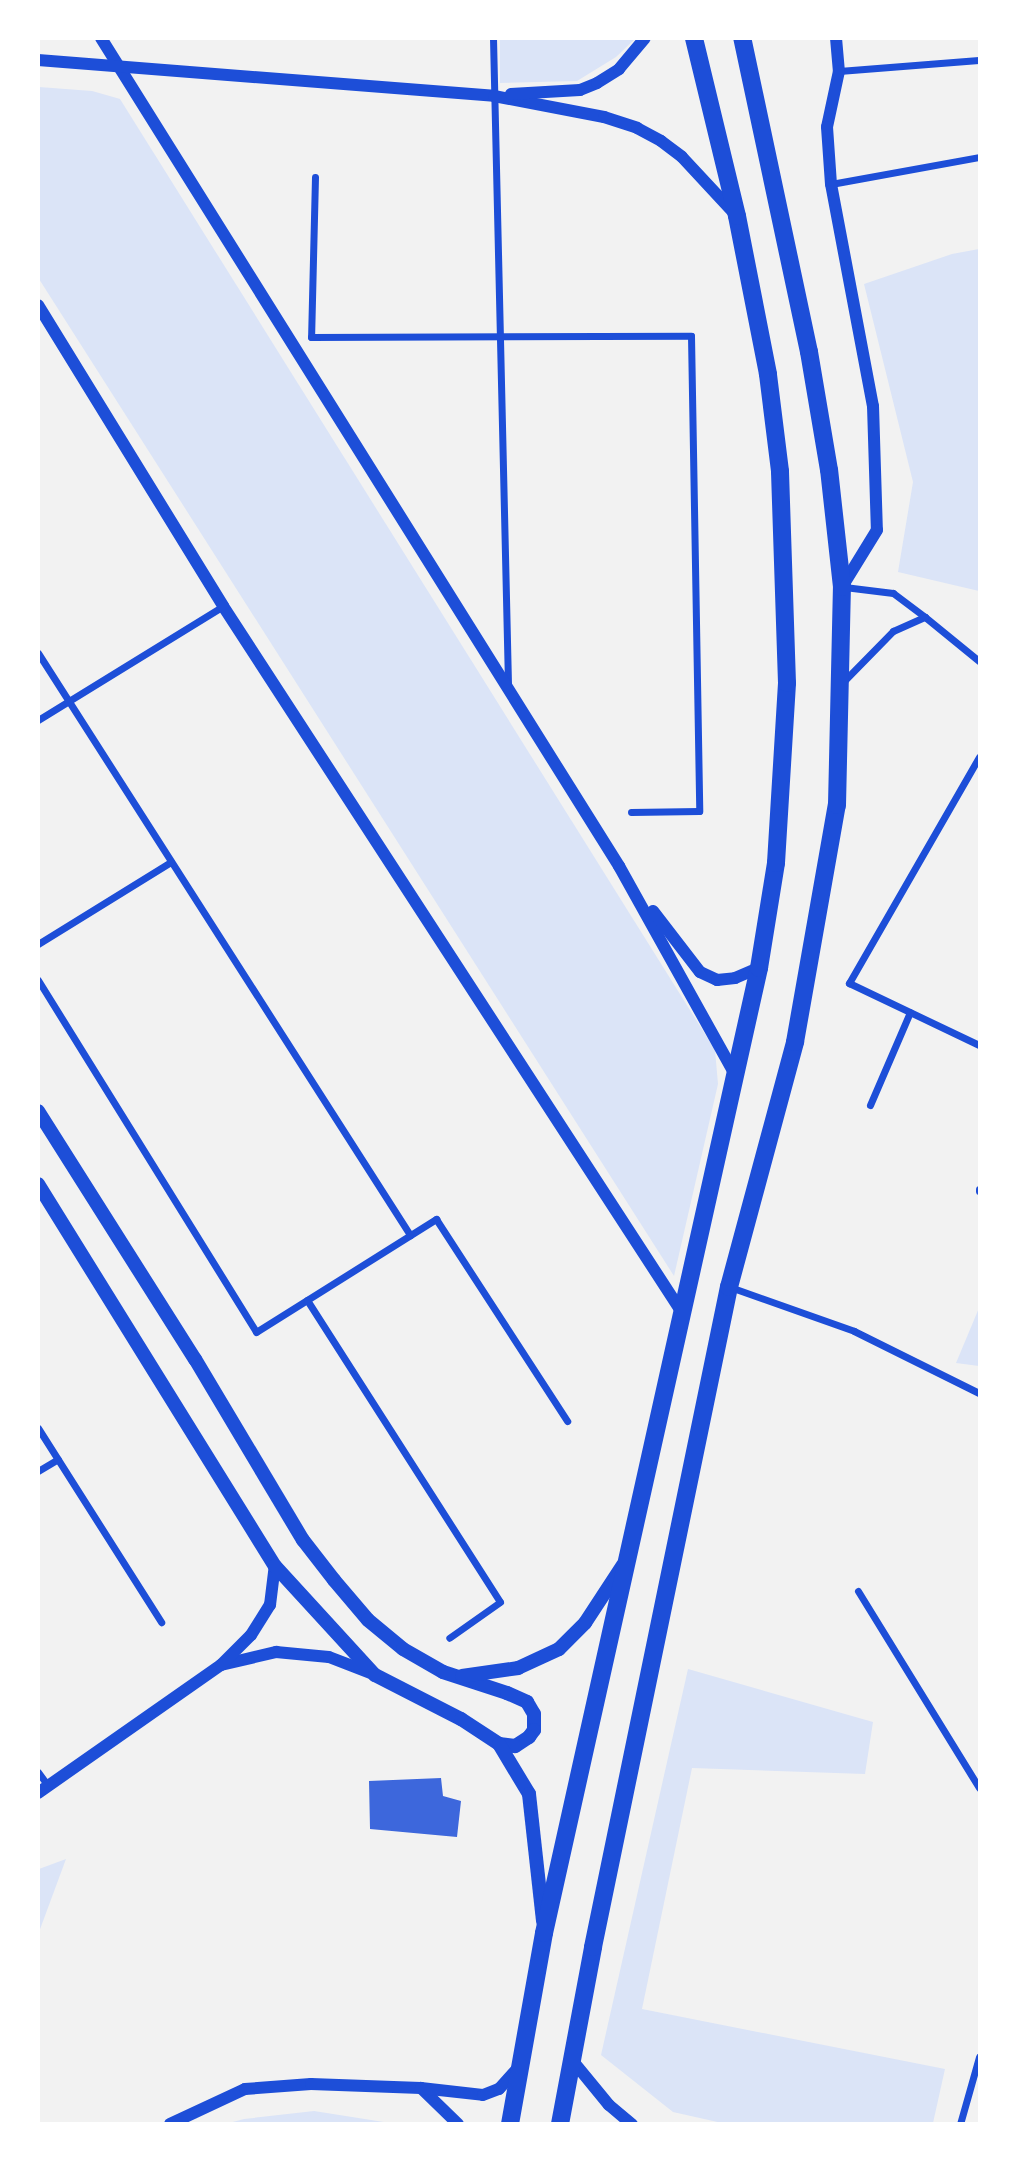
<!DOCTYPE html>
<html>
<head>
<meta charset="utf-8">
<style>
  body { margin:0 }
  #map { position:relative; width:1018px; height:2162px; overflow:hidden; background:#f2f2f2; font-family:Mulish,sans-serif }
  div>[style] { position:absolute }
  .green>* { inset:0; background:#dbe4f7 }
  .building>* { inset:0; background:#3d67dc }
  .minor>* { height:7px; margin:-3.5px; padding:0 3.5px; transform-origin:3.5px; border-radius:3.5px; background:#1d4ed8 }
  .tertiary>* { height:12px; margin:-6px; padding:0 6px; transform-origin:6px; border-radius:6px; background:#1d4ed8 }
  .secondary>* { height:14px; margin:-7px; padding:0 7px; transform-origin:7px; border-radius:7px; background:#1d4ed8 }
  .primary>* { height:18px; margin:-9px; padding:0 9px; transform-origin:9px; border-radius:9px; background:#1d4ed8 }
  span { translate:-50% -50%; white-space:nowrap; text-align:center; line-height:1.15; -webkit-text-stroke:5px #fff; paint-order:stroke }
  .frame { position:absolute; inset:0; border:40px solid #fff; pointer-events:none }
</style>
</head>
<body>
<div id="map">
  <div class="green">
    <i style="clip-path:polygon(500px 39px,500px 38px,635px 39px,616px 57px,577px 81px,500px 83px)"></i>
    <i style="clip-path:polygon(39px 87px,92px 91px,120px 99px,715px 1050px,718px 1084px,674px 1276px,39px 279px)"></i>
    <i style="clip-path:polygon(979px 249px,979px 591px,898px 572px,913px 482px,864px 284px,952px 254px)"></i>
    <i style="clip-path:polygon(979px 1308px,979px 1366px,956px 1363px)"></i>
    <i style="clip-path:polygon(688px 1669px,873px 1722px,865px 1774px,692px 1768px,642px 2009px,945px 2069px,933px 2123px,722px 2123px,673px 2112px,601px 2055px)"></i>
    <i style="clip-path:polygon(66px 1859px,39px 1932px,39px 1869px)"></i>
    <i style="clip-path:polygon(314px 2111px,390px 2123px,229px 2123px,244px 2119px)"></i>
  </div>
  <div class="building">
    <i style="clip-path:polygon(441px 1778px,443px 1796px,461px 1801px,457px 1837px,370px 1829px,369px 1781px)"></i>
  </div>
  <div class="minor">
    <i style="left:493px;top:38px;width:646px;rotate:88.67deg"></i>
    <i style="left:839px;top:71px;width:140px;rotate:-4.5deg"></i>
    <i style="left:315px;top:177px;width:160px;rotate:91.4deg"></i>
    <i style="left:311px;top:337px;width:380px;rotate:-0.2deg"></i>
    <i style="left:691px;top:336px;width:475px;rotate:89deg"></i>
    <i style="left:699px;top:811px;width:68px;rotate:179.2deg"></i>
    <i style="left:831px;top:184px;width:150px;rotate:-10.3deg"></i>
    <i style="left:925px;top:617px;width:70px;rotate:39.2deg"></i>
    <i style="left:38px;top:653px;width:691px;rotate:57.41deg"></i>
    <i style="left:842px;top:683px;width:73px;rotate:-45.6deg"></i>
    <i style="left:893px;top:631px;width:35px;rotate:-24deg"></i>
    <i style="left:925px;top:617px;width:40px;rotate:-143deg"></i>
    <i style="left:893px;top:593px;width:49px;rotate:-173deg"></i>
    <i style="left:38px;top:720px;width:217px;rotate:-31.6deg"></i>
    <i style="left:979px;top:757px;width:261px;rotate:119.9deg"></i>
    <i style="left:849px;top:983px;width:144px;rotate:25.5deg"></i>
    <i style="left:38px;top:944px;width:156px;rotate:-31.7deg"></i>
    <i style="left:38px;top:980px;width:414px;rotate:58.2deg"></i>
    <i style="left:256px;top:1332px;width:213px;rotate:-32.1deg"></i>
    <i style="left:436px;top:1219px;width:241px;rotate:57deg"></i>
    <i style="left:870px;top:1105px;width:101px;rotate:-66.7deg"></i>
    <i style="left:979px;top:1191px;width:2px;rotate:-90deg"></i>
    <i style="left:730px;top:1287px;width:132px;rotate:19.5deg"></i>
    <i style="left:854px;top:1331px;width:140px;rotate:26.4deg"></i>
    <i style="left:307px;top:1300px;width:358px;rotate:57.4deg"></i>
    <i style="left:500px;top:1602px;width:62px;rotate:144.8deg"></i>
    <i style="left:38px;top:1428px;width:230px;rotate:57.6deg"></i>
    <i style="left:38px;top:1471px;width:23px;rotate:-31deg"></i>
    <i style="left:858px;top:1591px;width:231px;rotate:58.4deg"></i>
    <i style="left:38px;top:1772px;width:17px;rotate:54deg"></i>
    <i style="left:960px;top:2124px;width:70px;rotate:-74.2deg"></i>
  </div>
  <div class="tertiary">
    <i style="left:101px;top:38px;width:977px;rotate:57.97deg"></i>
    <i style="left:619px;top:866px;width:238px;rotate:60.9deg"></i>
    <i style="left:836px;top:38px;width:33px;rotate:85deg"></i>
    <i style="left:839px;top:71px;width:57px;rotate:102.1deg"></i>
    <i style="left:827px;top:127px;width:57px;rotate:86deg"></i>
    <i style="left:831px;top:184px;width:226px;rotate:79.3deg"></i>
    <i style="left:873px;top:406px;width:124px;rotate:88.2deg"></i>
    <i style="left:877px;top:530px;width:67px;rotate:121.6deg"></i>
    <i style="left:38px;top:60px;width:457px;rotate:4.5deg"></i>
    <i style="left:494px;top:96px;width:112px;rotate:10.8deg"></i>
    <i style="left:604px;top:117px;width:35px;rotate:18deg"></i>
    <i style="left:637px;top:128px;width:27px;rotate:28deg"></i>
    <i style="left:661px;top:141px;width:26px;rotate:37deg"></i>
    <i style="left:682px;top:157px;width:78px;rotate:47.1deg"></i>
    <i style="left:511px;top:94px;width:69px;rotate:-3.3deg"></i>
    <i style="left:580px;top:90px;width:18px;rotate:-22deg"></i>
    <i style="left:597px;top:83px;width:26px;rotate:-32deg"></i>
    <i style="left:619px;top:69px;width:40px;rotate:-50deg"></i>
    <i style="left:38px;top:305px;width:353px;rotate:58.4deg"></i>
    <i style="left:223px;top:606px;width:841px;rotate:56.99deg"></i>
    <i style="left:653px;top:911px;width:77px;rotate:52.4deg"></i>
    <i style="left:700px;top:972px;width:19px;rotate:25deg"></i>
    <i style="left:717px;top:980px;width:18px;rotate:-6deg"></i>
    <i style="left:735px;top:978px;width:26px;rotate:-23deg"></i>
    <i style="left:221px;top:1665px;width:57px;rotate:-13.3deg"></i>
    <i style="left:276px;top:1652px;width:53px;rotate:5.4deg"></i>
    <i style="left:329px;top:1657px;width:47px;rotate:21.1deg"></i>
    <i style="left:38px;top:1793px;width:223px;rotate:-35deg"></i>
    <i style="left:221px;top:1665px;width:42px;rotate:-45deg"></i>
    <i style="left:251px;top:1635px;width:36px;rotate:-58deg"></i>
    <i style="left:270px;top:1605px;width:39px;rotate:-83deg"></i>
    <i style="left:572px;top:2060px;width:58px;rotate:50.6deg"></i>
    <i style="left:609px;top:2105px;width:30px;rotate:40deg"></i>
    <i style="left:170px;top:2124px;width:83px;rotate:-25deg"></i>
    <i style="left:245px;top:2089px;width:66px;rotate:-4.3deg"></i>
    <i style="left:311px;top:2084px;width:110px;rotate:2.1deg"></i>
    <i style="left:458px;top:2124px;width:52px;rotate:-135.8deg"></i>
    <i style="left:421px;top:2088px;width:62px;rotate:6.4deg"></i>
    <i style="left:483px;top:2095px;width:17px;rotate:-21deg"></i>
    <i style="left:499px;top:2089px;width:31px;rotate:-48deg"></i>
  </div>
  <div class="secondary">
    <i style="left:38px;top:1111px;width:294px;rotate:57.7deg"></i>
    <i style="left:195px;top:1359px;width:211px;rotate:59.2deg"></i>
    <i style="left:303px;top:1540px;width:51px;rotate:52.2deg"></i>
    <i style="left:334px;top:1580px;width:52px;rotate:49.6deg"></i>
    <i style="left:368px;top:1620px;width:45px;rotate:39.6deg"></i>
    <i style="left:403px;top:1649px;width:46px;rotate:29.9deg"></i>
    <i style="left:443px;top:1672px;width:67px;rotate:18.2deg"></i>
    <i style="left:507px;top:1693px;width:22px;rotate:24deg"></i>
    <i style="left:527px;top:1702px;width:14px;rotate:60deg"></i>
    <i style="left:534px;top:1714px;width:16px;rotate:90deg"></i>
    <i style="left:534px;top:1730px;width:9px;rotate:126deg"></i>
    <i style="left:529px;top:1737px;width:17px;rotate:147deg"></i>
    <i style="left:515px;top:1746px;width:16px;rotate:-173deg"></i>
    <i style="left:38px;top:1184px;width:450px;rotate:58.2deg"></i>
    <i style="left:275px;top:1566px;width:148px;rotate:47.5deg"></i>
    <i style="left:375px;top:1675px;width:97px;rotate:27.1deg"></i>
    <i style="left:461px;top:1719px;width:45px;rotate:33.3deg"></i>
    <i style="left:499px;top:1744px;width:58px;rotate:59deg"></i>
    <i style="left:529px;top:1794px;width:128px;rotate:83.7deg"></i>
    <i style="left:462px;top:1676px;width:57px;rotate:-8.1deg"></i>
    <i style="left:518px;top:1668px;width:45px;rotate:-24.9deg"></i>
    <i style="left:559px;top:1649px;width:37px;rotate:-45deg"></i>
    <i style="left:585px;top:1623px;width:69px;rotate:-56.8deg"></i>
  </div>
  <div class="primary">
    <i style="left:510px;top:2124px;width:194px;rotate:-79.9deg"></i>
    <i style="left:544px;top:1933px;width:989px;rotate:-77.44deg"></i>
    <i style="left:759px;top:968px;width:106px;rotate:-80.8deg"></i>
    <i style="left:776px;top:863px;width:180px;rotate:-86.5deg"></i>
    <i style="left:787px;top:683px;width:212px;rotate:-91.9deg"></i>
    <i style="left:780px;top:471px;width:98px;rotate:-97.1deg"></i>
    <i style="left:768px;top:374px;width:161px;rotate:-101.1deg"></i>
    <i style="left:737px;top:216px;width:183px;rotate:-103.6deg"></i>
    <i style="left:560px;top:2124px;width:180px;rotate:-79.4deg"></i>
    <i style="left:593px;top:1947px;width:674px;rotate:-78.36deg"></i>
    <i style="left:729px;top:1287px;width:254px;rotate:-74.9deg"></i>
    <i style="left:795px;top:1042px;width:241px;rotate:-80deg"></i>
    <i style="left:837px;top:805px;width:218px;rotate:-88.7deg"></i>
    <i style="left:842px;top:587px;width:118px;rotate:-96.3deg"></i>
    <i style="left:829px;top:470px;width:120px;rotate:-99.6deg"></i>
    <i style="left:809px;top:352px;width:321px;rotate:-102deg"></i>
  </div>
  <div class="frame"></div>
</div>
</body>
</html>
